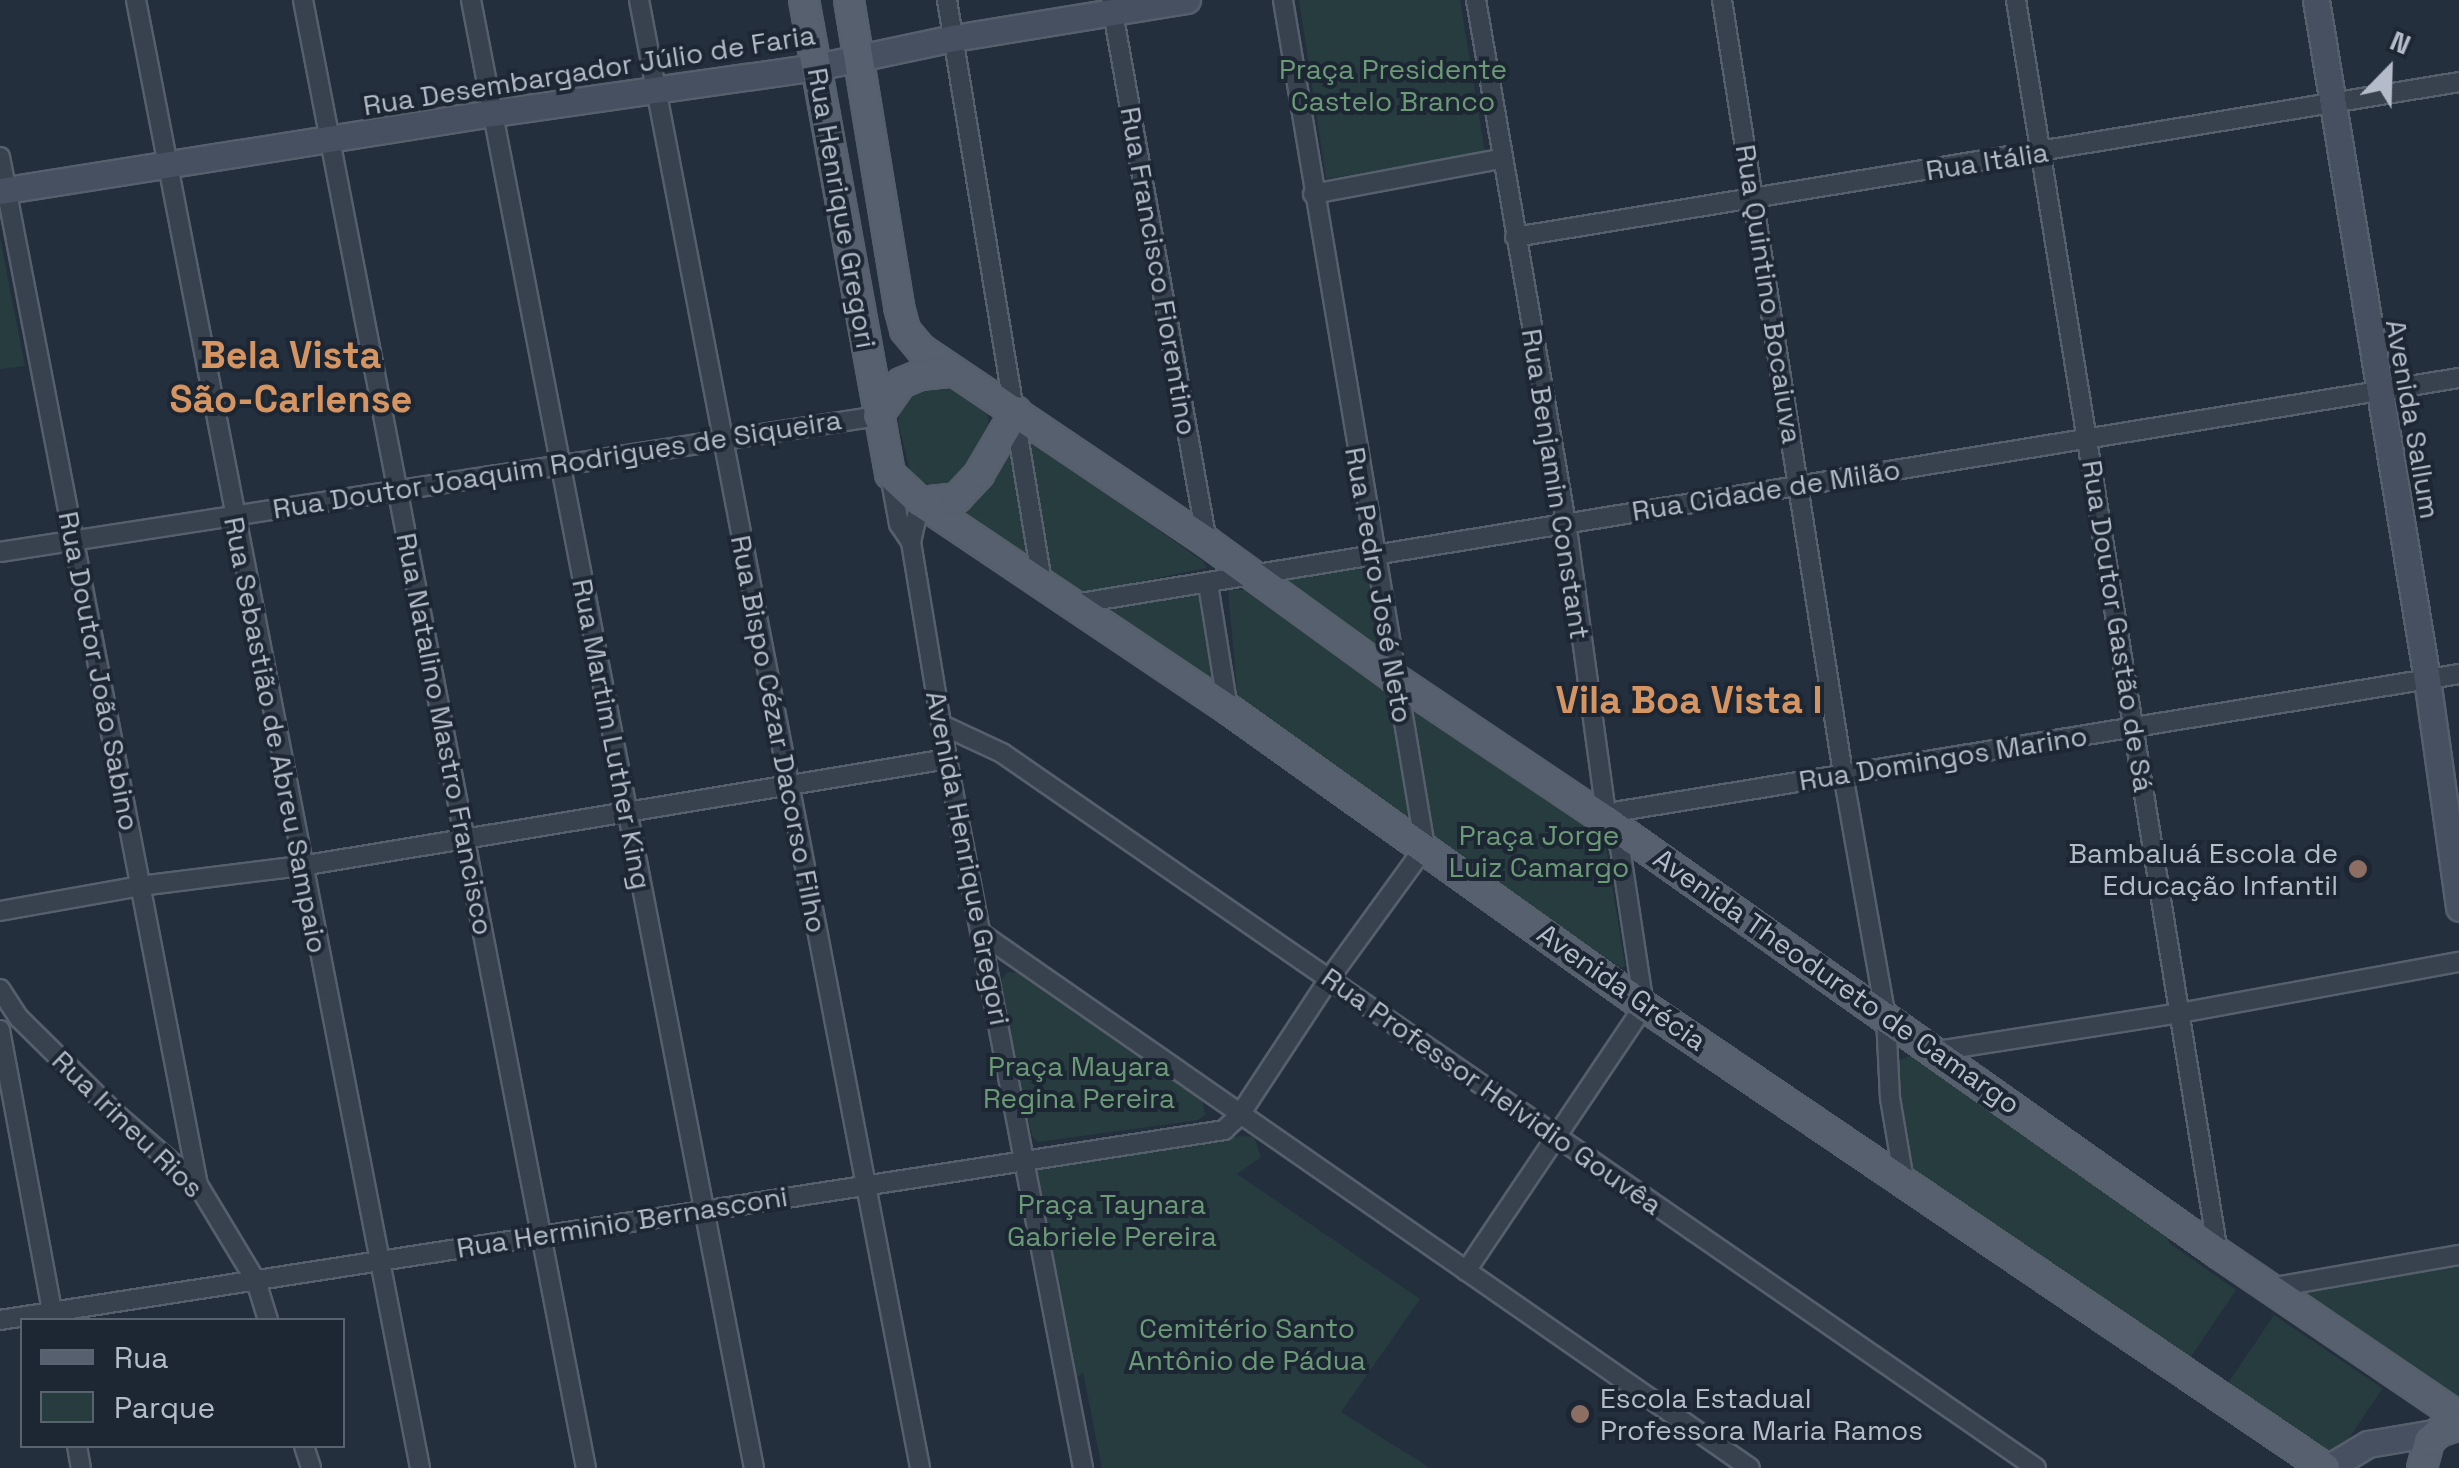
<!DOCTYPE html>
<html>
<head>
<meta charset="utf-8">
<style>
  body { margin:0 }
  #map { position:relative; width:2459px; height:1468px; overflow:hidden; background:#242f3e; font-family:"Space Grotesk",sans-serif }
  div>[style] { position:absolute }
  .green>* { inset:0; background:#263c3f; transform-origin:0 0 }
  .roads { filter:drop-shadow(2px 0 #565f6c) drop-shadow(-2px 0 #565f6c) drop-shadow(0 2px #565f6c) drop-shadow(0 -2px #565f6c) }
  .street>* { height:18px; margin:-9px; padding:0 9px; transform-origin:9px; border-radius:9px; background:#38414e }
  .secondary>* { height:25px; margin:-12.5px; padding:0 12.5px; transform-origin:12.5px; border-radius:12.5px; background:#465061 }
  .primary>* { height:28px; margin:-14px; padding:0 14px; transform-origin:14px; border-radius:14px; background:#56606e }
  .dots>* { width:28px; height:28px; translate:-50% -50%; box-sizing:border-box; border:5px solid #1d2633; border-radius:50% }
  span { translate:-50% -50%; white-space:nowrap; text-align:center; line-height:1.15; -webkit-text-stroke:8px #1d2633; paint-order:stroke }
  .park-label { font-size:28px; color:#6b9a76 }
  .street-label { font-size:28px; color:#b4bcc9 }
  .poi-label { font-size:28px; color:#b4bcc9 }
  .right { translate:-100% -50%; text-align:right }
  .left { translate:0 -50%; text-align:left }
  .district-label { font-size:38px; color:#d59563; font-weight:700 }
  .legend { position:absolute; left:20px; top:1318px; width:325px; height:130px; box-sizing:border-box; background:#1d2633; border:2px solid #59626f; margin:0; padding:12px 18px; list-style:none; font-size:30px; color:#b4bcc9 }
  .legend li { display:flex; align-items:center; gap:20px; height:50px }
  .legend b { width:50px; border:2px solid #59626f }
  .north { position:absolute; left:2339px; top:20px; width:100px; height:100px; -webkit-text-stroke:8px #1d2633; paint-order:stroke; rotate:23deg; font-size:28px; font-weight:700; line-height:40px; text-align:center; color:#b4bcc9 }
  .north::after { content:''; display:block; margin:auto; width:35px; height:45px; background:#b4bcc9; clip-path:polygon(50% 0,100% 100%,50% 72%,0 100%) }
</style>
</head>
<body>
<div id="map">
  <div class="green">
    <i style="clip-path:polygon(1299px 0,1460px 0,1485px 153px,1326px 179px)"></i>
    <i style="clip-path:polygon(0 238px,25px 366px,0 369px)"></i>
    <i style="clip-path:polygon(944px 383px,963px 391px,987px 414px,989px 428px,987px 443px,952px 486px,938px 488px,912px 478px,898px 423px,900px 409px,917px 388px)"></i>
    <i style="clip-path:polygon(1009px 436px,1036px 568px,946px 513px)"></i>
    <i style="clip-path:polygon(1026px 438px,1204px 562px,1206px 568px,1080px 594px,1047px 577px)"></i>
    <i style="clip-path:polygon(1357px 568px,1366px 572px,1373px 584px,1376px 648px,1264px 577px)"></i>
    <i style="clip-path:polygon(1228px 590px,1247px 590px,1388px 689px,1411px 823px,1238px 701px)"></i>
    <i style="clip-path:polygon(1202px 593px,1219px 688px,1092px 609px,1199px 593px)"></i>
    <i style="clip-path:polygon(1417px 709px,1604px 835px,1625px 966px,1621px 968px,1432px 838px,1410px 719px)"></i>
    <i style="clip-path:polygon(1008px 972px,1019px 973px,1202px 1097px,1205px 1115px,1198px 1120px,1038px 1142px,1032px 1136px,999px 983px)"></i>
    <i style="clip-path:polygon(1912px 1055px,2166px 1230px,2169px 1243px,2236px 1290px,2190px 1358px,2146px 1327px,2132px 1326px,1908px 1175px,1893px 1063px)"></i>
    <i style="clip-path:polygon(1240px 1136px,1254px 1137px,1261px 1157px,1237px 1174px,1420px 1299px,1341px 1412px,1430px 1468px,1102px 1468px,1083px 1372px,1076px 1379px,1037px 1170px)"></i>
    <i style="clip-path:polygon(2459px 1265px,2459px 1409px,2299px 1301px,2302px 1293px,2311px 1291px)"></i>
    <i style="left:2274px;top:1315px;width:131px;height:83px;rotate:34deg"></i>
  </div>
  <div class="roads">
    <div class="street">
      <i style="left:136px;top:0;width:1495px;rotate:79.05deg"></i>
      <i style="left:303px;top:0;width:1495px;rotate:79.09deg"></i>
      <i style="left:471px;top:0;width:1495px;rotate:79.09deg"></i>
      <i style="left:639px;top:0;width:1495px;rotate:79.16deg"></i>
      <i style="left:947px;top:0;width:590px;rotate:80.73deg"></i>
      <i style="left:1722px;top:0;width:783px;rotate:81.11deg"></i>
      <i style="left:1843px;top:774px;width:247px;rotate:80deg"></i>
      <i style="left:1886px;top:1017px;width:81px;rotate:87.2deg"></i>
      <i style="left:1890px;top:1098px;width:84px;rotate:80.4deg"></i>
      <i style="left:2016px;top:0;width:1269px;rotate:80.84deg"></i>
      <i style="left:1111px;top:1px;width:549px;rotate:79.94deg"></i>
      <i style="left:0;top:157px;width:1047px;rotate:79.1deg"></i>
      <i style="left:1313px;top:194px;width:190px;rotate:-10.6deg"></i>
      <i style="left:1515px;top:237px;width:957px;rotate:-9.32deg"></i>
      <i style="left:890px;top:475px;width:50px;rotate:79.6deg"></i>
      <i style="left:899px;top:524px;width:22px;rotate:56deg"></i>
      <i style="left:920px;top:502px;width:41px;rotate:102.7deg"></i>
      <i style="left:911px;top:542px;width:220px;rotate:80.6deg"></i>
      <i style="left:947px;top:759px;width:722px;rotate:79.14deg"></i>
      <i style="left:0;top:552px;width:888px;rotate:-8.8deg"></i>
      <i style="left:1208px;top:584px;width:127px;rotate:80.9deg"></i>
      <i style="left:1074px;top:604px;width:1403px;rotate:-9.27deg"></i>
      <i style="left:942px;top:725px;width:66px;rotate:25deg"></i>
      <i style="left:1002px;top:753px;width:1257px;rotate:34.66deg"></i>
      <i style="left:1607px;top:821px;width:16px;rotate:-38deg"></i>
      <i style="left:1620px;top:811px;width:850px;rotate:-9.27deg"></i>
      <i style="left:0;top:911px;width:142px;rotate:-10.1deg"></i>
      <i style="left:140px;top:886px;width:162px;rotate:-7.1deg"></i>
      <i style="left:301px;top:866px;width:655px;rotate:-9.4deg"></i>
      <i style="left:982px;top:934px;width:935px;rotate:34.81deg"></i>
      <i style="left:0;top:989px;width:35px;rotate:57deg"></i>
      <i style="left:19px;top:1018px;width:136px;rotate:44.7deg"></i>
      <i style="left:116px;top:1114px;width:108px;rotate:40.9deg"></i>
      <i style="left:198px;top:1185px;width:112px;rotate:58.9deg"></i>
      <i style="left:256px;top:1281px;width:41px;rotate:72.9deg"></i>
      <i style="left:0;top:1030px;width:295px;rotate:79.5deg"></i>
      <i style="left:1937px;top:1051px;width:246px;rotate:-8.9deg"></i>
      <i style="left:2180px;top:1013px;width:284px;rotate:-10.4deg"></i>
      <i style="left:1466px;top:1271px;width:319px;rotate:-56.1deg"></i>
      <i style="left:1644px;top:1006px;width:161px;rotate:-98.6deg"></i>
      <i style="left:1620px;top:847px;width:29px;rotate:-117deg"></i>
      <i style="left:1607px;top:821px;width:301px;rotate:-97.8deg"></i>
      <i style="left:1566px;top:523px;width:531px;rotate:-99.76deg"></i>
      <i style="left:2269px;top:1288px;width:193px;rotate:-9.9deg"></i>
      <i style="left:0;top:1320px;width:1239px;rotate:-8.82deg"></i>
      <i style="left:1224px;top:1130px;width:21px;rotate:-43deg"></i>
      <i style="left:1239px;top:1116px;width:164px;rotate:-56.7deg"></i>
      <i style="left:1329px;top:979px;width:163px;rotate:-54deg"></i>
      <i style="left:1425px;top:847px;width:859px;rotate:-99.52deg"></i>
      <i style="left:77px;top:1446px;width:22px;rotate:80deg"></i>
      <i style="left:304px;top:1446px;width:23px;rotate:72deg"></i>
    </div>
    <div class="secondary">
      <i style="left:2316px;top:0;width:688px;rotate:80.72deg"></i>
      <i style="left:2427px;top:679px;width:231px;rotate:82deg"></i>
      <i style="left:0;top:191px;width:499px;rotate:-9deg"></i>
      <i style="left:493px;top:113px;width:327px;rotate:-8.1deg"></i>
      <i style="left:817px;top:67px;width:140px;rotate:-12deg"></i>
      <i style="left:954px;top:38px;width:236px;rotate:-9.3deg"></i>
      <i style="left:2328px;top:1468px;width:47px;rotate:-31deg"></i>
      <i style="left:2368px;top:1444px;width:72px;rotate:-9.6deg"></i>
    </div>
    <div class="primary">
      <i style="left:804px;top:0;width:482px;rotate:79.7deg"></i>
      <i style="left:890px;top:474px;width:41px;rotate:43deg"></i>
      <i style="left:920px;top:502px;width:371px;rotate:33.9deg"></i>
      <i style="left:1228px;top:709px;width:511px;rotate:35.52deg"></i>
      <i style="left:1644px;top:1006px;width:823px;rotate:34.15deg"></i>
      <i style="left:849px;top:0;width:311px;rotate:80.7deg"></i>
      <i style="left:899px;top:307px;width:24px;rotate:75deg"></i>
      <i style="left:905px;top:330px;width:25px;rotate:50deg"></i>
      <i style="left:921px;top:349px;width:345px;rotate:34deg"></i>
      <i style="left:1207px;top:542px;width:231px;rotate:36deg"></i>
      <i style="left:1394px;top:678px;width:257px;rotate:33.9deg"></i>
      <i style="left:1607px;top:821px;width:748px;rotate:35.26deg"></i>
      <i style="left:2218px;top:1253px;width:292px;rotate:34.2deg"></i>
      <i style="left:878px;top:416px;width:40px;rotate:-55.1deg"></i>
      <i style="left:901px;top:383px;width:21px;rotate:-23deg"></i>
      <i style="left:920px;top:375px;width:31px;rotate:-6deg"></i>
      <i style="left:920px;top:502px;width:37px;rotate:-6deg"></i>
      <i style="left:957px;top:498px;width:33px;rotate:-47deg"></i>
      <i style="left:979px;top:474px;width:73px;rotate:-59.6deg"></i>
      <i style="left:2422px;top:1468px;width:28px;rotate:-75deg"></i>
      <i style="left:2429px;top:1441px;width:13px;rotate:-42deg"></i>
      <i style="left:2439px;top:1432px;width:21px;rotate:-19deg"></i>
    </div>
  </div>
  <div class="dots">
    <i style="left:2358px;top:869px;background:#8d6e63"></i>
    <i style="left:1580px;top:1414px;background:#8d6e63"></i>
  </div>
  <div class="park-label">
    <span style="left:1393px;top:85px">Praça Presidente<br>Castelo Branco</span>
    <span style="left:1539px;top:851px">Praça Jorge<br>Luiz Camargo</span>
    <span style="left:1079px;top:1082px">Praça Mayara<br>Regina Pereira</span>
    <span style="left:1112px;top:1220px">Praça Taynara<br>Gabriele Pereira</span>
    <span style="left:1247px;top:1344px">Cemitério Santo<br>Antônio de Pádua</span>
  </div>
  <div class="street-label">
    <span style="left:589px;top:70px;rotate:-9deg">Rua Desembargador Júlio de Faria</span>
    <span style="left:1987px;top:161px;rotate:-9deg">Rua Itália</span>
    <span style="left:842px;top:208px;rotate:80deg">Rua Henrique Gregori</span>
    <span style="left:1159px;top:271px;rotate:80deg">Rua Francisco Fiorentino</span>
    <span style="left:1769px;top:294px;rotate:81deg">Rua Quintino Bocaiuva</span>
    <span style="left:2413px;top:419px;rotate:80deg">Avenida Sallum</span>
    <span style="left:557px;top:464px;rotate:-9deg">Rua Doutor Joaquim Rodrigues de Siqueira</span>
    <span style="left:1556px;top:484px;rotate:81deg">Rua Benjamin Constant</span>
    <span style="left:1766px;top:490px;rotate:-9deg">Rua Cidade de Milão</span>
    <span style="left:1379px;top:585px;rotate:80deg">Rua Pedro José Neto</span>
    <span style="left:2118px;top:626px;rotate:81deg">Rua Doutor Gastão de Sá</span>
    <span style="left:99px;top:671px;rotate:79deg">Rua Doutor João Sabino</span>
    <span style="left:445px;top:734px;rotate:79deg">Rua Natalino Mastro Francisco</span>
    <span style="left:612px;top:734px;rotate:79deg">Rua Martim Luther King</span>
    <span style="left:779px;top:734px;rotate:79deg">Rua Bispo Cézar Dacorso Filho</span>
    <span style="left:276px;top:735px;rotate:79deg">Rua Sebastião de Abreu Sampaio</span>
    <span style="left:1943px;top:758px;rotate:-9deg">Rua Domingos Marino</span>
    <span style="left:968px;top:858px;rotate:79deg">Avenida Henrique Gregori</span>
    <span style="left:1837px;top:981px;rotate:35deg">Avenida Theodureto de Camargo</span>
    <span style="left:1622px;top:987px;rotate:35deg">Avenida Grécia</span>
    <span style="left:1492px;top:1091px;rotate:35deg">Rua Professor Helvidio Gouvêa</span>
    <span style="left:128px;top:1124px;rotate:44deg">Rua Irineu Rios</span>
    <span style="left:622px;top:1222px;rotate:-9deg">Rua Herminio Bernasconi</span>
  </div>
  <div class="poi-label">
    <span class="right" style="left:2338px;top:869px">Bambaluá Escola de<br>Educação Infantil</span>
    <span class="left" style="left:1600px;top:1414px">Escola Estadual<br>Professora Maria Ramos</span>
  </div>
  <div class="district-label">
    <span style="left:291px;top:378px">Bela Vista<br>São-Carlense</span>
    <span style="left:1689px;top:701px">Vila Boa Vista I</span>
  </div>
  <ul class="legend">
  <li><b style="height:12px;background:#56606e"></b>Rua</li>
  <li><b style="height:28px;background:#263c3f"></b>Parque</li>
  </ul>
  <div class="north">N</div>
</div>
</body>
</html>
